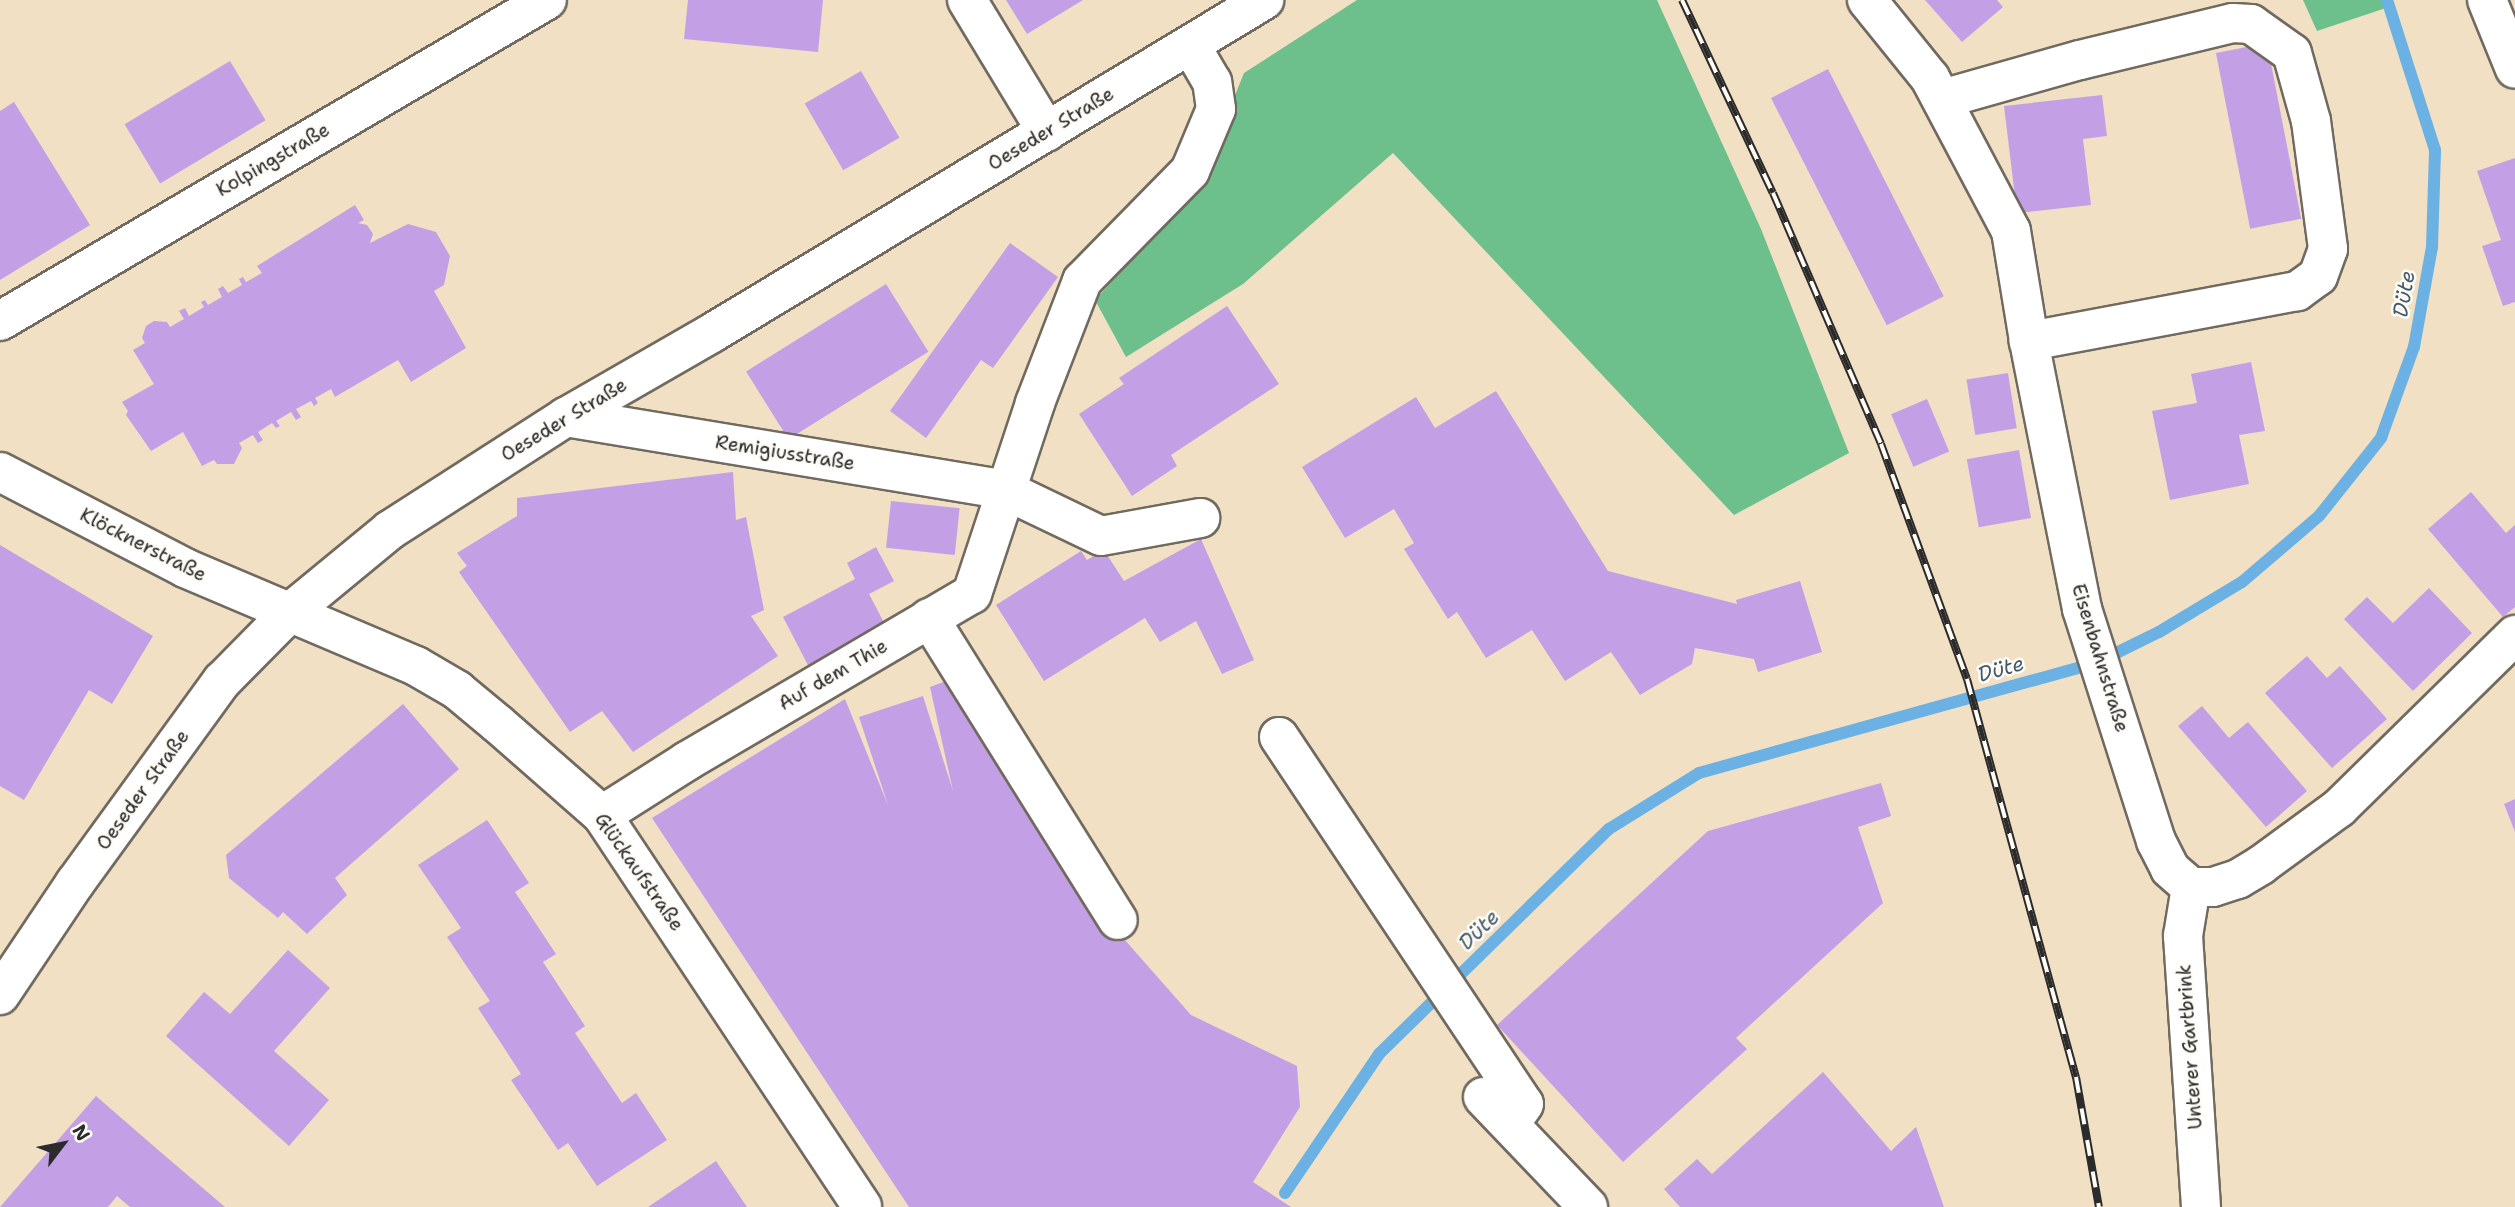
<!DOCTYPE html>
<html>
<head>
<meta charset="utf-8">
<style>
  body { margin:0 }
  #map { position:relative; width:2515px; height:1207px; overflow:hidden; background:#f1e0c3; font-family:"Shantell Sans",sans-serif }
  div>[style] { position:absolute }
  .forest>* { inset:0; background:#6dbf8c }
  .stream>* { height:12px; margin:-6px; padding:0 6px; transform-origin:6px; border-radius:6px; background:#6cb1e3 }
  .building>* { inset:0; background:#c3a0e6; transform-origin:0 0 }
  .roads { filter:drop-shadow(2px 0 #706a60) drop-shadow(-2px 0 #706a60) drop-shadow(0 2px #706a60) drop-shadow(0 -2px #706a60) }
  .minor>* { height:38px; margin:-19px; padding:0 19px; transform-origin:19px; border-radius:19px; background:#fff }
  .major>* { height:38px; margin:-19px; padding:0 19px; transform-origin:19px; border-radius:19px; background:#fff }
  .rail>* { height:8px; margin-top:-4px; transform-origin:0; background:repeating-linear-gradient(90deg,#fdfcf7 0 16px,#2b2b2b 0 32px); box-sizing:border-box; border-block:2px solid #2b2b2b }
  span { translate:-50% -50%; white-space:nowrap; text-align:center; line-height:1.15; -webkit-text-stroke:5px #fdfcf7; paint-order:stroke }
  .street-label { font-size:19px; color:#2b2b2b }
  .water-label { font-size:21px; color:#425a6b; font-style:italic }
  .north { position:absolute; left:28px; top:1109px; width:70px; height:70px; -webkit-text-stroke:5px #fdfcf7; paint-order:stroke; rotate:58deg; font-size:19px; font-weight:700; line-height:28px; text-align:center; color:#2b2b2b }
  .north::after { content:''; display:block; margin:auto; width:24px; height:32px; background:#2b2b2b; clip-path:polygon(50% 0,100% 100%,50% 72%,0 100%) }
</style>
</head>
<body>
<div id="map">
  <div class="forest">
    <i style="clip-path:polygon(1357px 0,1657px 0,1761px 229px,1849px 453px,1734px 515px,1393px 153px,1243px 284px,1126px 357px,1095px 300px,1198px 187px,1244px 73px)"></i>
    <i style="clip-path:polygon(2303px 0,2387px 0,2389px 7px,2317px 31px)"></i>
  </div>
  <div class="stream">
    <i style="left:1285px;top:1193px;width:168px;rotate:-55.9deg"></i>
    <i style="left:1379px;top:1054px;width:322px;rotate:-44.4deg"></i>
    <i style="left:1609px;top:829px;width:106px;rotate:-31.9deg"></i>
    <i style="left:1699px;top:773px;width:414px;rotate:-15.5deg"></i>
    <i style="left:2098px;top:662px;width:68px;rotate:-26.2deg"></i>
    <i style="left:2159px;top:632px;width:97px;rotate:-31.1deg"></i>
    <i style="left:2242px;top:582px;width:101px;rotate:-40.6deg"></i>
    <i style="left:2319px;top:516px;width:100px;rotate:-51.5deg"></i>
    <i style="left:2381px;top:438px;width:97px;rotate:-70.1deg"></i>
    <i style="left:2414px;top:347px;width:102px;rotate:-79.8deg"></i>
    <i style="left:2432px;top:247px;width:97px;rotate:-88.2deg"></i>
    <i style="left:2435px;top:150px;width:157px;rotate:-107.7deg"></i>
  </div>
  <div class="building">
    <i style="clip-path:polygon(688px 0,823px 0,818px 52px,684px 39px)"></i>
    <i style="clip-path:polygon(1006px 0,1083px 0,1027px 34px)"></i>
    <i style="clip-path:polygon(1925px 0,1997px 0,2003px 7px,1962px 42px)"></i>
    <i style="left:2267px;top:43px;width:179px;height:52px;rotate:79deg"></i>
    <i style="left:230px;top:61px;width:69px;height:123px;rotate:59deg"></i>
    <i style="left:1828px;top:69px;width:255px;height:64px;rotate:63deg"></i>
    <i style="left:861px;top:71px;width:77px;height:65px;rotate:60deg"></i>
    <i style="clip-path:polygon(2102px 95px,2107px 136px,2083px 139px,2091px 205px,2017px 213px,2004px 106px)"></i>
    <i style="clip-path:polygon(14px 102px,90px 225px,0 280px,0 111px)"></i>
    <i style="clip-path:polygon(2515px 158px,2515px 302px,2503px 306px,2482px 246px,2501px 240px,2477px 171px)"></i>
    <i style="clip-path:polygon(355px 205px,364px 220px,358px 223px,367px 225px,373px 234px,370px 243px,408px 224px,436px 232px,450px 256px,444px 285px,434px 291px,466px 348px,411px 382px,398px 360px,335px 397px,331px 389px,315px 398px,318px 403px,314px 406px,311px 401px,296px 409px,301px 417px,296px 420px,291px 412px,276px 421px,280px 426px,276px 428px,272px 423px,258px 432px,263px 440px,258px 443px,253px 435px,239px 443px,242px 448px,234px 464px,217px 464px,214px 460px,202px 466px,183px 432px,151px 451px,126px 415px,128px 411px,122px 402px,154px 384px,133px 350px,145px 343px,142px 338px,146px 326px,154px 321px,167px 322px,170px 327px,184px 319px,179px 311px,185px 308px,189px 316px,204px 307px,201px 302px,205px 300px,208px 305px,222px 297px,218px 289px,223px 286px,228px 293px,242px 285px,239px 279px,243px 277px,246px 282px,262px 273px,257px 266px)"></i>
    <i style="clip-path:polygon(1010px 243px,1058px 277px,993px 368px,981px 360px,926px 438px,890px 411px)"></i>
    <i style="left:886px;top:284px;width:80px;height:165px;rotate:58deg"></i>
    <i style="clip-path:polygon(1227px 306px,1279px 384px,1171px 455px,1177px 466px,1132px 496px,1079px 414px,1124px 384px,1119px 378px)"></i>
    <i style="clip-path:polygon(2251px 362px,2265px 431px,2239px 435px,2249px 484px,2170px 500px,2152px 411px,2197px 403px,2191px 374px)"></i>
    <i style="left:2008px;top:373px;width:56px;height:42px;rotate:81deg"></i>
    <i style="clip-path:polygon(1496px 391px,1608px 571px,1737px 604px,1736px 600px,1800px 581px,1822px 652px,1758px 672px,1754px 659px,1695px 648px,1692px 664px,1640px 695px,1611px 652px,1565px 681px,1532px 630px,1486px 658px,1457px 612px,1448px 619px,1404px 549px,1414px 543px,1394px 509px,1345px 538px,1302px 467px,1416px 397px,1435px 428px)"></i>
    <i style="left:1927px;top:399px;width:57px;height:39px;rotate:67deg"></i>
    <i style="left:2019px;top:450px;width:69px;height:53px;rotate:80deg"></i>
    <i style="clip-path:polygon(733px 472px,736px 520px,746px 517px,764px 610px,751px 616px,778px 656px,633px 752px,602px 711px,570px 732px,459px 572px,467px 566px,457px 553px,517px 516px,517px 498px)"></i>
    <i style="clip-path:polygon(2471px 492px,2506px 533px,2515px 525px,2515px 607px,2503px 617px,2428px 529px)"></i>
    <i style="left:891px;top:501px;width:69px;height:47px;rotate:6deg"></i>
    <i style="clip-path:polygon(1201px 539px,1254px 660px,1222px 674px,1196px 621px,1160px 642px,1145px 618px,1044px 681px,996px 605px,1081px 551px,1087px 560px,1104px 550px,1124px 581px)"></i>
    <i style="clip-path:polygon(0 545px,153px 636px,112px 704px,89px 690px,24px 800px,0 786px)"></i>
    <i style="clip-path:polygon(876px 547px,894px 581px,869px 594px,889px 632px,812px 673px,783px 617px,855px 579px,847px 563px)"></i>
    <i style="clip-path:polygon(2429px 588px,2472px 633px,2413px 691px,2344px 619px,2367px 597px,2393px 623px)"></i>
    <i style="clip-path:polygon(2307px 656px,2327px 678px,2340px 666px,2387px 719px,2332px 768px,2265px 693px)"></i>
    <i style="clip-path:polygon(949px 680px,1087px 897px,1191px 1015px,1297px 1066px,1300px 1107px,1253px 1182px,1291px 1207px,909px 1207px,652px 818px,845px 699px,888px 805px,859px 717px,923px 696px,953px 791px,930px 687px)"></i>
    <i style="clip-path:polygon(403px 704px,459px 769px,335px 878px,347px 895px,307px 934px,283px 912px,278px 918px,229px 878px,226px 855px)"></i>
    <i style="clip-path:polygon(2202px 706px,2229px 738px,2248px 722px,2307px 791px,2266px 827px,2178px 726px)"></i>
    <i style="clip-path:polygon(1881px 783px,1891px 816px,1858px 827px,1883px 903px,1736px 1038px,1747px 1049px,1623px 1162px,1497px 1025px,1708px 831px)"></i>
    <i style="clip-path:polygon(2515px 799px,2515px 832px,2504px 804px)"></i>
    <i style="clip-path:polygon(487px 820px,529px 883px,515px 892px,556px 954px,543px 962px,585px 1026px,575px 1033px,622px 1103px,636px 1093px,667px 1140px,597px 1186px,568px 1143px,558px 1150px,511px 1080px,521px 1074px,478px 1008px,490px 1001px,447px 937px,461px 928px,418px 865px)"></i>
    <i style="clip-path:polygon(288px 950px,330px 988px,274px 1051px,329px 1100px,289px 1146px,166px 1036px,204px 992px,230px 1014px)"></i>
    <i style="clip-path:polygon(1823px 1072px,1891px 1151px,1916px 1127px,1944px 1207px,1680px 1207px,1664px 1189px,1697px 1159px,1712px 1174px)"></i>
    <i style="clip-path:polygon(96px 1096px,157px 1149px,225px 1207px,130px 1207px,117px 1196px,108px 1207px,0 1207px)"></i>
    <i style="clip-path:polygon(716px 1161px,747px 1207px,648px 1207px)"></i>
  </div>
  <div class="roads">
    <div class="minor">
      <i style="left:967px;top:0;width:154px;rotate:58.8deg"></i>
      <i style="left:1867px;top:0;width:100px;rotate:51.1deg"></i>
      <i style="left:1930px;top:78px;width:173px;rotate:62.1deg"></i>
      <i style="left:2011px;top:231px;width:111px;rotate:80.7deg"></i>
      <i style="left:2029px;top:341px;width:273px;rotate:78.8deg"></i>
      <i style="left:2082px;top:609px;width:244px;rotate:72.3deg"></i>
      <i style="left:2156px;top:841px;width:31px;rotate:63deg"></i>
      <i style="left:2170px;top:869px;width:28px;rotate:41deg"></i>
      <i style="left:2191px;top:887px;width:22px"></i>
      <i style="left:2213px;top:887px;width:26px;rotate:-18deg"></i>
      <i style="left:2238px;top:879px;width:27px;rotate:-31deg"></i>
      <i style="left:2261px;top:865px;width:97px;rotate:-36.2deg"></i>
      <i style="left:2339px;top:808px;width:247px;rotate:-44.5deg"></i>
      <i style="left:2487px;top:0;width:74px;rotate:67.9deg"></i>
      <i style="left:1942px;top:99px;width:143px;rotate:-15.8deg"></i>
      <i style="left:2080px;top:60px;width:157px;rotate:-13.6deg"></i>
      <i style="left:2233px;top:23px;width:18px;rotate:3deg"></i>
      <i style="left:2251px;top:24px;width:50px;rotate:35.3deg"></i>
      <i style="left:2292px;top:53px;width:71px;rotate:74.4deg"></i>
      <i style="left:2311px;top:121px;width:129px;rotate:82.4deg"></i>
      <i style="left:2328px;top:249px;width:29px;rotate:110deg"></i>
      <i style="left:2318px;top:276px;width:26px;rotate:144deg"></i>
      <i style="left:2297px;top:291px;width:273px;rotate:169.4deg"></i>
      <i style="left:0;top:321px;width:634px;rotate:-30.41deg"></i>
      <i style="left:566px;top:417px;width:445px;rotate:9.4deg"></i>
      <i style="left:1005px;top:490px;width:106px;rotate:25.6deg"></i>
      <i style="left:1101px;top:536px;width:101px;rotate:-10.3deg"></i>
      <i style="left:929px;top:618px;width:356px;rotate:58deg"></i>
      <i style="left:1279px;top:737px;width:441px;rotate:56.3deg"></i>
      <i style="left:1524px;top:1104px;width:24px;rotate:125deg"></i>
      <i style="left:602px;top:815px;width:101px;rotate:-32.4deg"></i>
      <i style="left:687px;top:761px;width:330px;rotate:-30.4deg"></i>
      <i style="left:972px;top:594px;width:201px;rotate:-71.7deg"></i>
      <i style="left:1035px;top:403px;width:131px;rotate:-68.9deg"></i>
      <i style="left:1082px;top:281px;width:154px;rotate:-45.5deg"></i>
      <i style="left:1190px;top:171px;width:67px;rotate:-67.2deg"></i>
      <i style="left:1216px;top:109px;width:27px;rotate:-98deg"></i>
      <i style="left:1212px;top:82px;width:42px;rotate:-120.3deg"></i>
      <i style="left:2191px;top:887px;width:50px;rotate:99.3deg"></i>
      <i style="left:2183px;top:936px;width:272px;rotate:86.2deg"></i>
      <i style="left:0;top:995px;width:135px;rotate:-56.2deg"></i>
      <i style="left:75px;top:883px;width:250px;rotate:-54deg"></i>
      <i style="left:222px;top:681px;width:94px;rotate:-45.4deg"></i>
      <i style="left:288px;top:614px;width:132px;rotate:-39.5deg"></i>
      <i style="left:390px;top:530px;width:209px;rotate:-32.7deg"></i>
      <i style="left:566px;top:417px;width:168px;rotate:-29.9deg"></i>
      <i style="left:712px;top:333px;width:645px;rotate:-31.1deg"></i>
      <i style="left:1483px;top:1097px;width:152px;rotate:46.3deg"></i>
    </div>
    <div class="major">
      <i style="left:0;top:472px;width:208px;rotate:27.4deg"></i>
      <i style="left:185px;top:568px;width:251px;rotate:23deg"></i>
      <i style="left:416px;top:666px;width:48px;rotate:30.3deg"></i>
      <i style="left:457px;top:690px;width:53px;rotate:39.7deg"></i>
      <i style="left:498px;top:724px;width:138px;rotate:41.2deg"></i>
      <i style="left:602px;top:815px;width:470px;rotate:56.4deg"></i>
    </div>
  </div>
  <div class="rail">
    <i style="left:1682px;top:0;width:213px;rotate:64.8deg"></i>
    <i style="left:1773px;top:193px;width:273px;rotate:66.7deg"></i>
    <i style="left:1881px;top:444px;width:250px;rotate:69.9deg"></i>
    <i style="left:1967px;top:679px;width:413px;rotate:74.7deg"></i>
    <i style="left:2076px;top:1077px;width:132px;rotate:80deg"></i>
  </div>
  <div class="street-label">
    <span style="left:1051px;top:129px;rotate:-31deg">Oeseder Straße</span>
    <span style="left:273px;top:160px;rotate:-30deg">Kolpingstraße</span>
    <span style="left:564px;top:420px;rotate:-31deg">Oeseder Straße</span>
    <span style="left:785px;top:453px;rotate:9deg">Remigiusstraße</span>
    <span style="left:143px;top:545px;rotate:27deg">Klöcknerstraße</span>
    <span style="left:2100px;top:658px;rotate:73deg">Eisenbahnstraße</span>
    <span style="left:833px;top:675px;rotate:-30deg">Auf dem Thie</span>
    <span style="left:143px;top:790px;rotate:-54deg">Oeseder Straße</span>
    <span style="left:639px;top:872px;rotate:55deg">Glückaufstraße</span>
    <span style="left:2190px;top:1047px;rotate:-94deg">Unterer Gartbrink</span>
  </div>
  <div class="water-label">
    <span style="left:2404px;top:294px;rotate:-80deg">Düte</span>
    <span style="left:2001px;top:669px;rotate:-16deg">Düte</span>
    <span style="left:1479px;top:930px;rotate:-44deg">Düte</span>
  </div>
  <div class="north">N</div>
</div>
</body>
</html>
